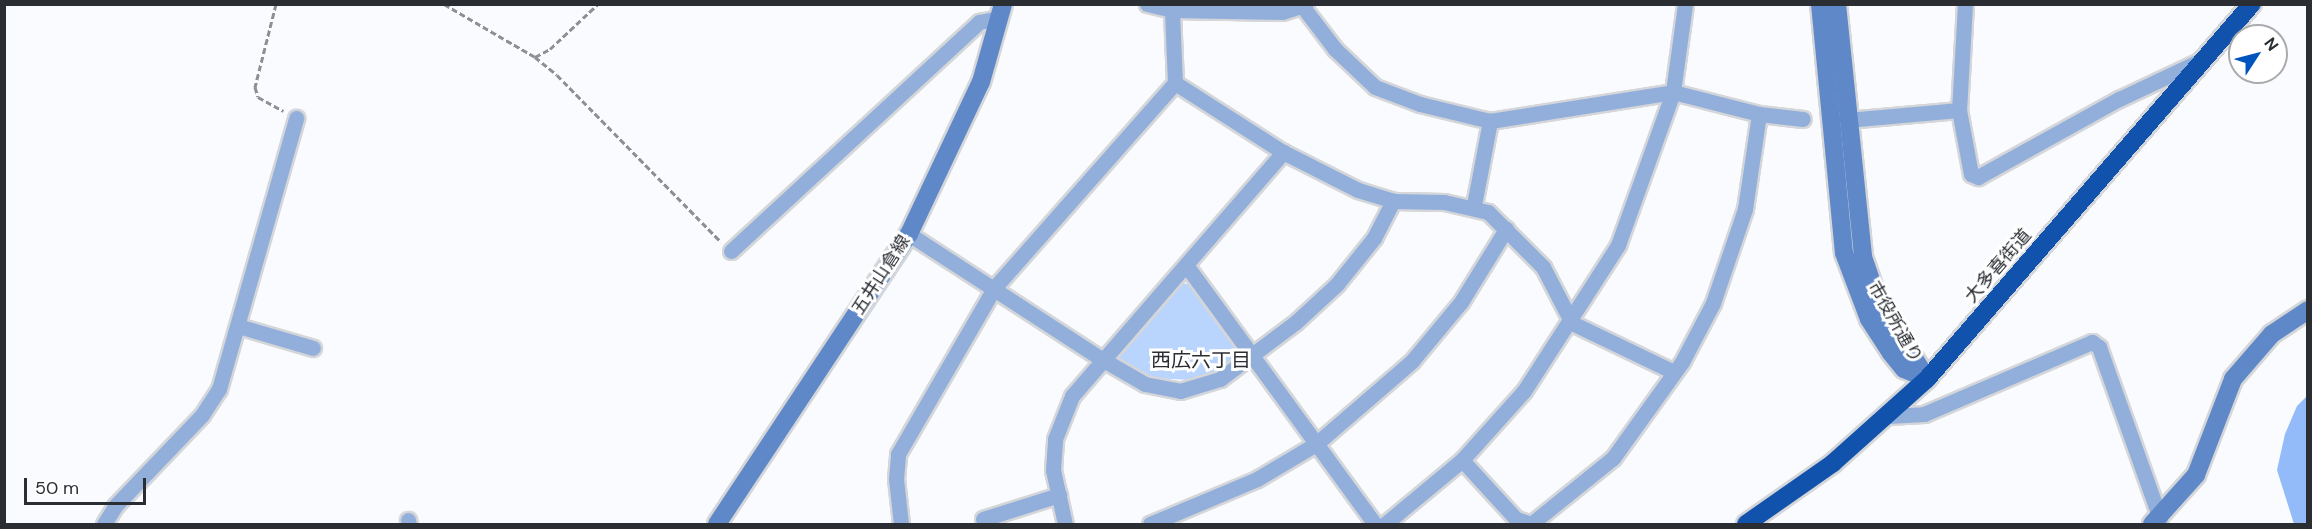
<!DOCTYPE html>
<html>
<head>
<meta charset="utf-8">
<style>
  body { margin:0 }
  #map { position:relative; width:2312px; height:529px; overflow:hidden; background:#f9fbfe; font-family:"DM Sans","Noto Sans JP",sans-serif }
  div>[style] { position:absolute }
  .green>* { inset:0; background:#b9d4fd }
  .water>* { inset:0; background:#93bbf9 }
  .path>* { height:3px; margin-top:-1.5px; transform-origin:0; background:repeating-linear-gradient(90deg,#8c8f93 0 6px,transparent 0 9px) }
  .roads { filter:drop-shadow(2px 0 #d4d6d9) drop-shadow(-2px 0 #d4d6d9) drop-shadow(0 2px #d4d6d9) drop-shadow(0 -2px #d4d6d9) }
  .street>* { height:15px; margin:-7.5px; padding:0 7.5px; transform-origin:7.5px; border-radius:7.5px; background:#92afdb }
  .secondary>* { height:18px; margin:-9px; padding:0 9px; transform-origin:9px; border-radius:9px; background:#5f88c8 }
  .highway>* { height:18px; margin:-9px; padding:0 9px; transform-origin:9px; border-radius:9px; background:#1152ac }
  span { translate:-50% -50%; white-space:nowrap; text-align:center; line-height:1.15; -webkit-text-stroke:6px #fff; paint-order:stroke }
  .street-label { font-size:18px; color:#2a2e33 }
  .neighbourhood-label { font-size:20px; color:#2a2e33 }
  .frame { position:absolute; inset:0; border:6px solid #2a2e33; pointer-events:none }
  .north { position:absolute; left:2228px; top:24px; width:60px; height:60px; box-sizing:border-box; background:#fff; border:2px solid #aaabad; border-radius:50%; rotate:54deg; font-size:16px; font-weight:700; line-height:24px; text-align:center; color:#2a2e33 }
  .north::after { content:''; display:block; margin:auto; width:21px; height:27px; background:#0054bd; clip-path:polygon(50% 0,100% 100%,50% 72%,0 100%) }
  .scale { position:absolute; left:24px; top:478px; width:122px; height:27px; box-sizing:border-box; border:3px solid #2a2e33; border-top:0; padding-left:8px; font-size:18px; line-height:21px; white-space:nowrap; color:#2a2e33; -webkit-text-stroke:4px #fff; paint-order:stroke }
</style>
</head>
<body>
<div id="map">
  <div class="green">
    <i style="clip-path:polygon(1181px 283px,1188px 284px,1237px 346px,1237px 358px,1222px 371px,1191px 380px,1152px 378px,1121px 364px,1117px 354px)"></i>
  </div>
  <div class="water">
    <i style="clip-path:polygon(2307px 396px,2307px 524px,2294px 524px,2277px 470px,2285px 434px,2297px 406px)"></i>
  </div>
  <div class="path">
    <i style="left:276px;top:4px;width:86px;rotate:104.2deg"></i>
    <i style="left:255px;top:87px;width:10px;rotate:73deg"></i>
    <i style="left:258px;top:97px;width:29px;rotate:29deg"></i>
    <i style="left:444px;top:4px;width:105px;rotate:30.2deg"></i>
    <i style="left:535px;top:57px;width:28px;rotate:39deg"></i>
    <i style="left:557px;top:75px;width:234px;rotate:45.5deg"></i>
    <i style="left:535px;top:57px;width:17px;rotate:-28deg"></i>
    <i style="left:550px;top:49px;width:66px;rotate:-43.2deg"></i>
  </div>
  <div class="roads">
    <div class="street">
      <i style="left:1147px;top:4px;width:26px;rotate:13deg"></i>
      <i style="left:1172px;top:10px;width:110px;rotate:1deg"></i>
      <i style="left:1282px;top:12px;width:25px;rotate:-18deg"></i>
      <i style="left:1965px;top:4px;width:106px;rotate:93.2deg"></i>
      <i style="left:1959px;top:110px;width:65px;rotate:79.4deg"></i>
      <i style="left:1971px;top:174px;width:8px;rotate:23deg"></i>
      <i style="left:1978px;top:177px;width:161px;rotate:-29deg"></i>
      <i style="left:2119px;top:99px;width:92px;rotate:-25.2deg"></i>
      <i style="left:1303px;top:7px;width:53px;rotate:52.7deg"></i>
      <i style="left:1335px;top:49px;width:55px;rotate:43.5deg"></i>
      <i style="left:1375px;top:87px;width:48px;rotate:20.7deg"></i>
      <i style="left:1420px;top:104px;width:72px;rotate:13.7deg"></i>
      <i style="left:1490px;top:121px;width:185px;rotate:-9deg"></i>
      <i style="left:1673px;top:92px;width:89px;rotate:14.3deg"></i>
      <i style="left:1759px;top:114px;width:44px;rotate:6.5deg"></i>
      <i style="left:1175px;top:83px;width:128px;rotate:32.6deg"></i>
      <i style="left:1283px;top:152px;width:84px;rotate:26.9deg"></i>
      <i style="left:1358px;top:190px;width:37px;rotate:17deg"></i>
      <i style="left:1393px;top:201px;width:51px;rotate:1.1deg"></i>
      <i style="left:1444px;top:202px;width:45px;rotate:12.8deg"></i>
      <i style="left:1488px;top:212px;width:78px;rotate:45deg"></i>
      <i style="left:1543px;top:267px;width:63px;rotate:62.6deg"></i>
      <i style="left:1572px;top:323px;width:113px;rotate:25.7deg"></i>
      <i style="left:1847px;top:120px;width:112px;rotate:-5.1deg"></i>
      <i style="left:1474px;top:205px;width:86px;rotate:-79.2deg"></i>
      <i style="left:909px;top:234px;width:228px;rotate:33deg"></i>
      <i style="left:1100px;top:358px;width:52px;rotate:30deg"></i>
      <i style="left:1145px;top:384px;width:36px;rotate:11deg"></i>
      <i style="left:1180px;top:391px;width:42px;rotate:-16.7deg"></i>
      <i style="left:1220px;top:379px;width:95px;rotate:-36.9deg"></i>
      <i style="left:1296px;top:322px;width:56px;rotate:-42.8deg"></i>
      <i style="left:1337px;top:284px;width:59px;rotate:-51.2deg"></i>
      <i style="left:1374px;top:238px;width:42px;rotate:-62.8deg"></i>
      <i style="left:731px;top:251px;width:338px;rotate:-42.7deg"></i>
      <i style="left:979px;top:22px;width:20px;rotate:-11deg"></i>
      <i style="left:1186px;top:265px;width:321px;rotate:53.9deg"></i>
      <i style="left:238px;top:326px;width:78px;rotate:16.3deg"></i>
      <i style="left:1888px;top:416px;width:36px;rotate:-3deg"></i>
      <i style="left:1924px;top:414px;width:183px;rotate:-23.2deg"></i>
      <i style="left:2092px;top:342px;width:9px;rotate:36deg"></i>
      <i style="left:2099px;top:347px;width:182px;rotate:70.4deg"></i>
      <i style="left:1462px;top:460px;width:80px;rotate:47.5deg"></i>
      <i style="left:1516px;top:519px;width:16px;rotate:18deg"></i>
      <i style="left:1531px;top:524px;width:105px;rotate:-38.8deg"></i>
      <i style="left:1613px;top:458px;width:118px;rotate:-54.3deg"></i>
      <i style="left:1682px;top:362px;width:67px;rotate:-62.3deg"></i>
      <i style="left:1713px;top:303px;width:99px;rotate:-71.2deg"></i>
      <i style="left:1745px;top:209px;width:96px;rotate:-81.6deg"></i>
      <i style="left:983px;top:519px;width:80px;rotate:-17.5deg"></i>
      <i style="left:408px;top:520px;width:4px;rotate:76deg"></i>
      <i style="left:104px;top:524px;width:22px;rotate:-58deg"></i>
      <i style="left:116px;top:505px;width:124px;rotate:-46.3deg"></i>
      <i style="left:202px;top:415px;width:31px;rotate:-57deg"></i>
      <i style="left:219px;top:389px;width:282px;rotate:-74.1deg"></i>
      <i style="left:901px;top:524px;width:45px;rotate:-96.3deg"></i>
      <i style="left:896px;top:479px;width:25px;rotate:-85deg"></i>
      <i style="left:898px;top:454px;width:193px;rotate:-59.9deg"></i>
      <i style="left:995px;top:287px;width:272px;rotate:-48.6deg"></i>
      <i style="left:1175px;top:83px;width:73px;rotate:-92.4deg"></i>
      <i style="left:1065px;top:524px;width:55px;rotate:-102.5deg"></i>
      <i style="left:1053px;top:470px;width:31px;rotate:-86deg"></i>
      <i style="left:1055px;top:439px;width:46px;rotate:-68.4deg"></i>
      <i style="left:1072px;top:396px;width:323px;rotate:-49.1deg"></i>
      <i style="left:1150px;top:524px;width:116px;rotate:-22.8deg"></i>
      <i style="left:1257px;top:479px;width:69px;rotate:-30.7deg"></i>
      <i style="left:1316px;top:444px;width:127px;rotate:-40.8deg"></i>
      <i style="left:1412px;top:361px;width:77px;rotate:-50.3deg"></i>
      <i style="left:1461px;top:302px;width:86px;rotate:-58.3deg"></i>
      <i style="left:1385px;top:524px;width:100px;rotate:-39.7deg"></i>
      <i style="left:1462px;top:460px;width:93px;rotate:-48.1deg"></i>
      <i style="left:1524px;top:391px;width:174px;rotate:-57.2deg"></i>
      <i style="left:1618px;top:245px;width:163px;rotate:-70.2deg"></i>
      <i style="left:1673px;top:92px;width:89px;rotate:-82.2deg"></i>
    </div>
    <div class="secondary">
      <i style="left:1820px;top:4px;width:250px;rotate:84.5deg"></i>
      <i style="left:1844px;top:253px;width:71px;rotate:69.3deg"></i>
      <i style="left:1869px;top:319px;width:40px;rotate:57.1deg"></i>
      <i style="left:1891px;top:353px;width:21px;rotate:51deg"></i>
      <i style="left:1904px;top:369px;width:25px;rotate:23deg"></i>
      <i style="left:1837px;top:4px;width:254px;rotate:84.1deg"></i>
      <i style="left:1863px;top:257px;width:46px;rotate:70.8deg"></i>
      <i style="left:1878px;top:300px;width:93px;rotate:58.2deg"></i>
      <i style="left:717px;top:524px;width:348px;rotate:-56.5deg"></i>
      <i style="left:909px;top:234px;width:168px;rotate:-64.7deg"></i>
      <i style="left:981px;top:82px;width:81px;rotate:-74.2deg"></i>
      <i style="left:2152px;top:524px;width:66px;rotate:-48.1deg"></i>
      <i style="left:2196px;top:475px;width:103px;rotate:-68.9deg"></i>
      <i style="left:2233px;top:379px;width:60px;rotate:-49.1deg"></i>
      <i style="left:2272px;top:334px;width:43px;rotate:-33.7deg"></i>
    </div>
    <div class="highway">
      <i style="left:1746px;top:524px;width:106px;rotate:-35deg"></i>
      <i style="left:1833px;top:463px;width:126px;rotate:-41.8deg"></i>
      <i style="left:1927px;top:379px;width:496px;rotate:-49.1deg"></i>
    </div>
  </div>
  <div class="street-label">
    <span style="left:1998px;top:266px;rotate:-49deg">大多喜街道</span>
    <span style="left:881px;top:275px;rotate:-57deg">五井山倉線</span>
    <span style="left:1895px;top:322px;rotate:60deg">市役所通り</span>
  </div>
  <div class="neighbourhood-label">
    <span style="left:1201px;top:360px">西広六丁目</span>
  </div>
  <div class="frame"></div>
  <div class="north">N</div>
  <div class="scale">50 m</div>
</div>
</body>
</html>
